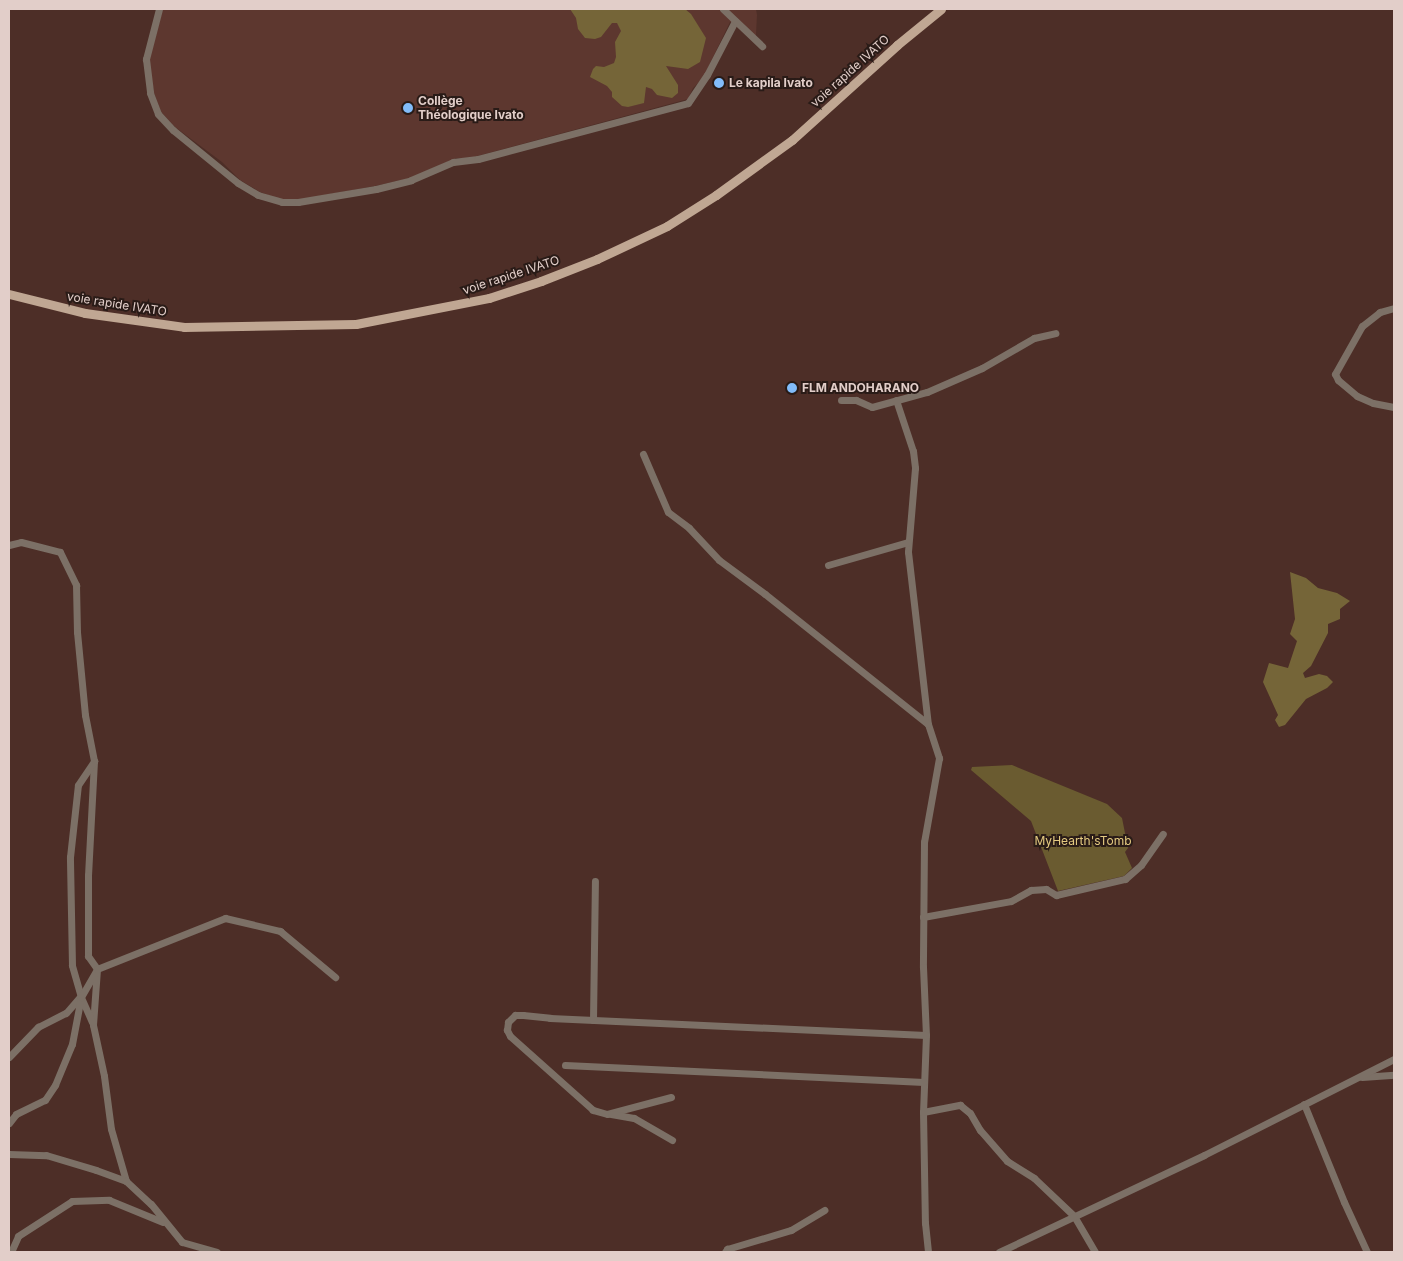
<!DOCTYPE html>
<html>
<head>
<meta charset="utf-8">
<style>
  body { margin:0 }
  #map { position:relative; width:1403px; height:1261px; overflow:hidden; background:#4d2e27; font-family:Inter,sans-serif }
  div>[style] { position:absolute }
  .built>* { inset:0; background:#5d372f }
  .green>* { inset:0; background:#6a5b30 }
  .forest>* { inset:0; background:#756538 }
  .minor>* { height:7px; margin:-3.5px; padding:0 3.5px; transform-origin:3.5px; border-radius:3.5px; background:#7c7066 }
  .major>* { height:9px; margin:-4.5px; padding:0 4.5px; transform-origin:4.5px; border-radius:4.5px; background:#c0a793 }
  .dots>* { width:14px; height:14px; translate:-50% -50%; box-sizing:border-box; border:2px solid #291b17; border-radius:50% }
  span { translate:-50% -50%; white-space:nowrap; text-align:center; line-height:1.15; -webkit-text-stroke:4px #291b17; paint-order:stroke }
  .street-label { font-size:12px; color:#e2cec9 }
  .poi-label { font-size:12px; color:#e2cec9; font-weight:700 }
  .left { translate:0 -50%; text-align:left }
  .park-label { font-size:12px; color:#e4ca81 }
  .frame { position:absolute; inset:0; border:10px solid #e2cec9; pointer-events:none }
</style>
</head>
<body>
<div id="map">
  <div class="built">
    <i style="clip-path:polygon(163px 9px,756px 9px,757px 15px,756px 35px,752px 38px,730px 22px,703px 78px,693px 88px,688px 99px,470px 158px,456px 158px,410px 178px,375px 186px,297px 200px,282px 200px,260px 192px,240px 180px,222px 162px,175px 127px,161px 112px,154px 93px,149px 61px)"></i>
  </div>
  <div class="green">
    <i style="clip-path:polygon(1012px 765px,1107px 804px,1122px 818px,1128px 848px,1125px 852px,1132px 868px,1124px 876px,1058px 891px,1031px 821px,971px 770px,972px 767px)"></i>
  </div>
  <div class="forest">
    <i style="clip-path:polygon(570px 9px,685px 9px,691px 14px,706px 38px,700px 62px,688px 69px,666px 66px,678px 85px,678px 93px,672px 98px,657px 95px,652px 89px,646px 87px,644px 103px,628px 107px,622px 106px,612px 97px,612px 92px,607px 86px,590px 77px,593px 69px,596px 66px,604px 67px,614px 63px,616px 57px,615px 42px,621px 31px,617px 23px,612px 23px,601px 37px,595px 39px,585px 38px,578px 29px,576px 18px)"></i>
    <i style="clip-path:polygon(1290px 572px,1306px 578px,1318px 588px,1337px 593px,1350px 601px,1340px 609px,1340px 619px,1328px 624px,1328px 633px,1311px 666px,1303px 673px,1305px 678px,1319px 674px,1327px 676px,1333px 682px,1327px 688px,1306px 699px,1285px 725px,1279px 727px,1275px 720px,1278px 715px,1263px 682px,1269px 663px,1288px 668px,1297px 641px,1290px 634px,1295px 619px)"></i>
  </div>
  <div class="minor">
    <i style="left:159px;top:9px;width:52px;rotate:104.6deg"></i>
    <i style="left:146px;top:59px;width:34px;rotate:83deg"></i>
    <i style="left:150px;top:93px;width:22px;rotate:69deg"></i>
    <i style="left:158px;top:114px;width:22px;rotate:47deg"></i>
    <i style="left:173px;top:130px;width:84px;rotate:39.2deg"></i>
    <i style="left:238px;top:183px;width:23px;rotate:31deg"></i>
    <i style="left:258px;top:195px;width:25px;rotate:16deg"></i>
    <i style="left:282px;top:202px;width:16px"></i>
    <i style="left:298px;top:202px;width:79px;rotate:-9.5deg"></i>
    <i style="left:376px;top:189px;width:36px;rotate:-14deg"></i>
    <i style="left:411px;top:180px;width:46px;rotate:-23.2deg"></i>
    <i style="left:453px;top:162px;width:25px;rotate:-7deg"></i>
    <i style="left:478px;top:159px;width:217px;rotate:-14.9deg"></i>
    <i style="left:688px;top:103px;width:34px;rotate:-56deg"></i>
    <i style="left:707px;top:75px;width:61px;rotate:-62.6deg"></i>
    <i style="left:723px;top:9px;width:54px;rotate:43.5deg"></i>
    <i style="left:1394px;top:308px;width:15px;rotate:164deg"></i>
    <i style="left:1380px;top:312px;width:23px;rotate:142deg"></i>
    <i style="left:1362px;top:326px;width:55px;rotate:119.4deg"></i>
    <i style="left:1335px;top:374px;width:7px;rotate:63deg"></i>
    <i style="left:1338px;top:380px;width:25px;rotate:40deg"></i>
    <i style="left:1357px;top:396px;width:17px;rotate:24deg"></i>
    <i style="left:1373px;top:403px;width:21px;rotate:11deg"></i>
    <i style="left:841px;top:400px;width:15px"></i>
    <i style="left:856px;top:400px;width:17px;rotate:24deg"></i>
    <i style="left:872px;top:407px;width:57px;rotate:-15.3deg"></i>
    <i style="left:927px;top:392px;width:60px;rotate:-23.6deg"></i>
    <i style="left:982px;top:368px;width:60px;rotate:-30deg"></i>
    <i style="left:1034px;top:338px;width:22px;rotate:-13deg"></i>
    <i style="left:896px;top:400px;width:54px;rotate:71.6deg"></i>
    <i style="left:913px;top:451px;width:17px;rotate:83deg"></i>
    <i style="left:915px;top:468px;width:84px;rotate:94.8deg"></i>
    <i style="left:908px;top:552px;width:173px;rotate:83.4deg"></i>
    <i style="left:928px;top:724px;width:36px;rotate:72deg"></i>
    <i style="left:939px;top:758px;width:85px;rotate:100.1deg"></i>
    <i style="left:924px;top:842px;width:125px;rotate:90.5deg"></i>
    <i style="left:923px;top:967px;width:68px;rotate:87.5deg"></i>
    <i style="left:926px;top:1035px;width:77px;rotate:92.2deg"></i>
    <i style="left:923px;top:1112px;width:111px;rotate:89deg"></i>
    <i style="left:925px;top:1223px;width:29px;rotate:84deg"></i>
    <i style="left:643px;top:454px;width:63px;rotate:66.7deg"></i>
    <i style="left:668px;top:512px;width:26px;rotate:37deg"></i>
    <i style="left:689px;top:528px;width:44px;rotate:46.8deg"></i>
    <i style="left:719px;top:560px;width:57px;rotate:36.5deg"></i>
    <i style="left:765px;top:594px;width:208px;rotate:38.6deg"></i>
    <i style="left:9px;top:545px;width:12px;rotate:-14deg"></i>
    <i style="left:21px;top:542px;width:40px;rotate:14.4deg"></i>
    <i style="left:60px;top:552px;width:37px;rotate:64deg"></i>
    <i style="left:76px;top:585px;width:47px;rotate:88.8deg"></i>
    <i style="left:77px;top:632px;width:83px;rotate:84.5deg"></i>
    <i style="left:85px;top:715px;width:47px;rotate:78.9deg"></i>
    <i style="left:94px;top:761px;width:114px;rotate:93deg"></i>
    <i style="left:88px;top:875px;width:81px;rotate:90deg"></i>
    <i style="left:88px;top:956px;width:16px;rotate:55deg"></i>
    <i style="left:97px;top:969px;width:56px;rotate:94.1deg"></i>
    <i style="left:93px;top:1025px;width:52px;rotate:77.8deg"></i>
    <i style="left:104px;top:1076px;width:53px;rotate:82.5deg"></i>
    <i style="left:111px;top:1129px;width:54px;rotate:73.9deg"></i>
    <i style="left:828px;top:565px;width:83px;rotate:-16deg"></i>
    <i style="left:923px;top:917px;width:89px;rotate:-10.3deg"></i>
    <i style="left:1011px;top:901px;width:23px;rotate:-29deg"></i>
    <i style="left:1031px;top:890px;width:15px;rotate:-4deg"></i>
    <i style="left:1046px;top:889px;width:12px;rotate:31deg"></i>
    <i style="left:1056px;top:895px;width:71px;rotate:-13.1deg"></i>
    <i style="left:1125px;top:879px;width:21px;rotate:-41deg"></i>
    <i style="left:1141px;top:865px;width:38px;rotate:-55deg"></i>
    <i style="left:593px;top:1020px;width:139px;rotate:-89.2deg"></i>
    <i style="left:92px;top:1022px;width:27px;rotate:-114deg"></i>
    <i style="left:81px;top:997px;width:33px;rotate:-106deg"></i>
    <i style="left:72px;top:965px;width:108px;rotate:-91.1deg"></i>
    <i style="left:70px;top:857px;width:72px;rotate:-83.7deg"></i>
    <i style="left:78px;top:785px;width:29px;rotate:-56deg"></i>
    <i style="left:9px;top:1057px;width:42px;rotate:-46deg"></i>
    <i style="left:38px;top:1027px;width:31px;rotate:-27deg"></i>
    <i style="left:66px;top:1013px;width:21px;rotate:-49deg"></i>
    <i style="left:565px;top:1065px;width:359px;rotate:2.7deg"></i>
    <i style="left:1362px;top:1077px;width:32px;rotate:-4deg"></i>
    <i style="left:671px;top:1097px;width:66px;rotate:165.1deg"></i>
    <i style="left:607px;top:1114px;width:15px;rotate:-164deg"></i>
    <i style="left:593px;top:1110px;width:111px;rotate:-138.3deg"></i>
    <i style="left:510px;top:1036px;width:7px;rotate:-117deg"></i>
    <i style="left:507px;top:1030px;width:8px;rotate:-83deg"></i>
    <i style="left:508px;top:1022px;width:10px;rotate:-45deg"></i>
    <i style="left:515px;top:1015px;width:8px"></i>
    <i style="left:523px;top:1015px;width:27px;rotate:6deg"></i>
    <i style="left:550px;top:1018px;width:376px;rotate:2.6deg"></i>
    <i style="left:1304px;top:1104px;width:106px;rotate:67.8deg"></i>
    <i style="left:1344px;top:1202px;width:55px;rotate:65.3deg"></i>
    <i style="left:923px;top:1112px;width:38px;rotate:-11deg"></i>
    <i style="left:960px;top:1105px;width:13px;rotate:39deg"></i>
    <i style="left:970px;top:1113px;width:20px;rotate:60deg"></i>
    <i style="left:980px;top:1130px;width:41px;rotate:48.9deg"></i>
    <i style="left:1007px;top:1161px;width:32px;rotate:32deg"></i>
    <i style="left:1034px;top:1178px;width:55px;rotate:43.5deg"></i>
    <i style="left:1074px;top:1216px;width:42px;rotate:59.7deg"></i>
    <i style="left:611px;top:1114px;width:23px;rotate:10deg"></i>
    <i style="left:634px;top:1118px;width:44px;rotate:30.1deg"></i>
    <i style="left:9px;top:1123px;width:11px;rotate:-52deg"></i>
    <i style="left:16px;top:1114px;width:32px;rotate:-26deg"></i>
    <i style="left:45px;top:1100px;width:18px;rotate:-56deg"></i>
    <i style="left:55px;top:1085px;width:44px;rotate:-67.5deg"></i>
    <i style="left:72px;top:1044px;width:48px;rotate:-79.2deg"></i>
    <i style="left:81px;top:997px;width:32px;rotate:-60deg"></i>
    <i style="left:97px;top:969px;width:138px;rotate:-21.7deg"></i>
    <i style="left:225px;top:918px;width:57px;rotate:13.3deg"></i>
    <i style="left:280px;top:931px;width:72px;rotate:39.9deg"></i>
    <i style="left:9px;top:1154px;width:37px;rotate:2deg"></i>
    <i style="left:46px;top:1155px;width:52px;rotate:16.7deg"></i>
    <i style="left:96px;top:1170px;width:32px;rotate:20deg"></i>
    <i style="left:126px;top:1181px;width:34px;rotate:43deg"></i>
    <i style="left:151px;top:1204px;width:49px;rotate:50.8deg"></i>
    <i style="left:182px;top:1242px;width:36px;rotate:16deg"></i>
    <i style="left:11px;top:1252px;width:17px;rotate:-66deg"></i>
    <i style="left:18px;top:1236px;width:64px;rotate:-32.9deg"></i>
    <i style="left:72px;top:1201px;width:37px;rotate:-2deg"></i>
    <i style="left:109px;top:1200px;width:58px;rotate:22.2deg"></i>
    <i style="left:725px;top:1252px;width:4px;rotate:-56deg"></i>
    <i style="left:727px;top:1249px;width:67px;rotate:-16.5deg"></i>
    <i style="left:791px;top:1230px;width:39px;rotate:-31deg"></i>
    <i style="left:999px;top:1252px;width:227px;rotate:-25.3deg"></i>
    <i style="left:1204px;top:1155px;width:213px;rotate:-26.8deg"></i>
  </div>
  <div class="major">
    <i style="left:9px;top:294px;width:78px;rotate:14deg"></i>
    <i style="left:85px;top:313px;width:100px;rotate:8deg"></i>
    <i style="left:184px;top:327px;width:172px;rotate:-1deg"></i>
    <i style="left:356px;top:324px;width:136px;rotate:-11.1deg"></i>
    <i style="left:489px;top:298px;width:55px;rotate:-18.1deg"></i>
    <i style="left:541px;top:281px;width:60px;rotate:-21.4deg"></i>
    <i style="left:597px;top:259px;width:77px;rotate:-25.2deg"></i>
    <i style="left:667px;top:226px;width:58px;rotate:-32.3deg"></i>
    <i style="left:716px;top:195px;width:94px;rotate:-35.9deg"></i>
    <i style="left:792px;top:140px;width:142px;rotate:-42.1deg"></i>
    <i style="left:897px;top:45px;width:57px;rotate:-39.3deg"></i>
  </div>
  <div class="dots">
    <i style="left:719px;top:83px;background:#82bcfa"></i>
    <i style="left:408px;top:108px;background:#82bcfa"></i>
    <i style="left:792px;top:388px;background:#82bcfa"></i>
  </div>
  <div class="street-label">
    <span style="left:850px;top:71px;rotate:-42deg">voie rapide IVATO</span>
    <span style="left:511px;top:275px;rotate:-18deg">voie rapide IVATO</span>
    <span style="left:117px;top:304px;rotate:9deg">voie rapide IVATO</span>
  </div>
  <div class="poi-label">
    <span class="left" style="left:729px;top:83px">Le kapila Ivato</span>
    <span class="left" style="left:418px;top:108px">Collège<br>Théologique Ivato</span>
    <span class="left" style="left:802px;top:388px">FLM ANDOHARANO</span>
  </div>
  <div class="park-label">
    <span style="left:1083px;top:841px">MyHearth'sTomb</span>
  </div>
  <div class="frame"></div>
</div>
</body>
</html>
